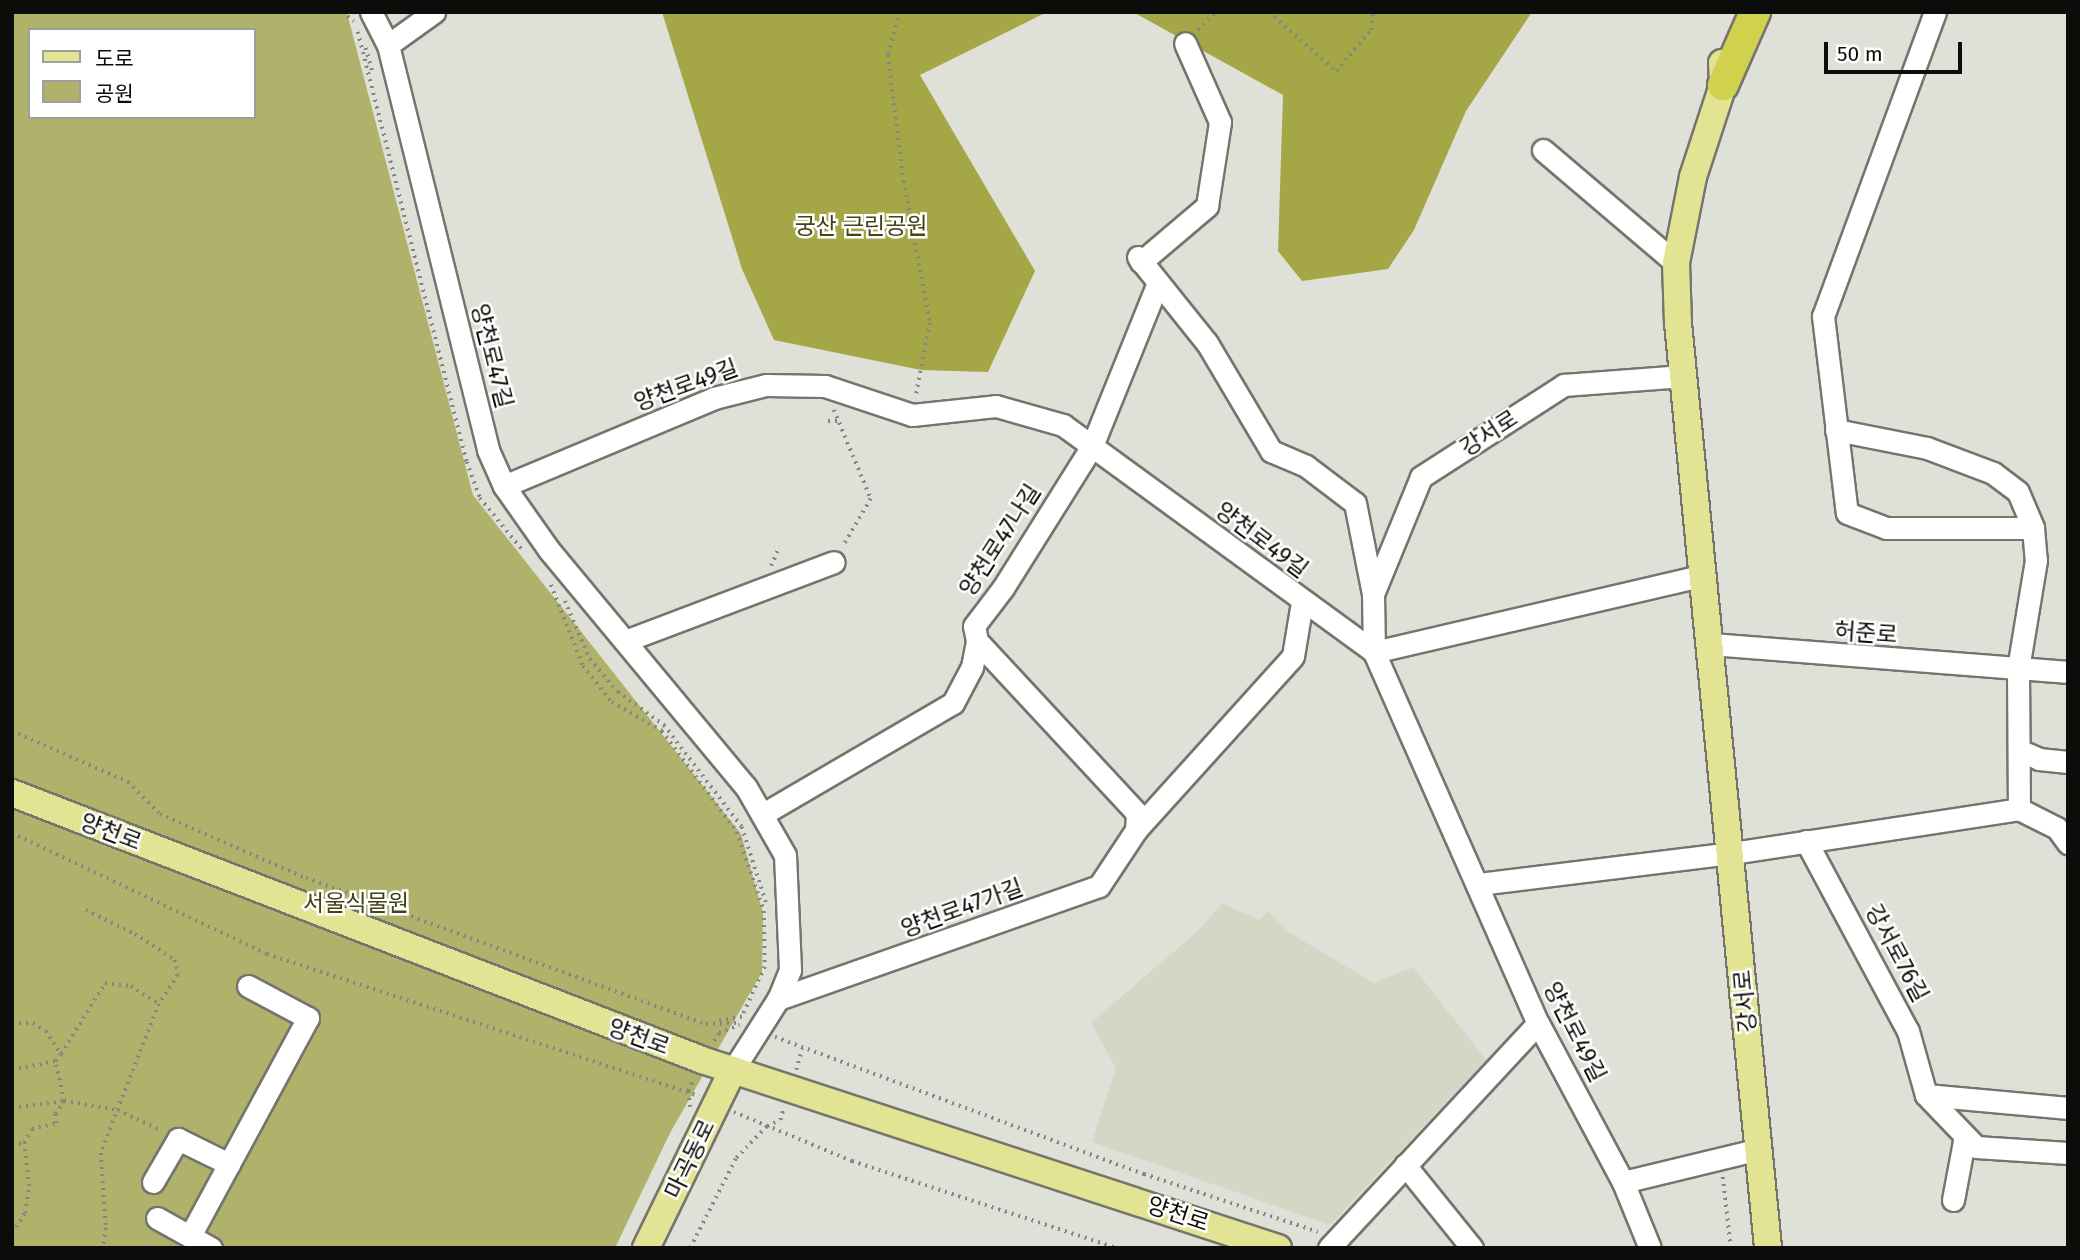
<!DOCTYPE html>
<html>
<head>
<meta charset="utf-8">
<style>
  body { margin:0 }
  #map { position:relative; width:2080px; height:1260px; overflow:hidden; background:#dfe0d7; font-family:"Fira Sans","Noto Sans KR",sans-serif }
  div>[style] { position:absolute }
  .built>* { inset:0; background:#d5d6c6 }
  .green>* { inset:0; background:#b0b26b }
  .forest>* { inset:0; background:#a5a646 }
  .path>* { height:3.5px; margin-top:-1.75px; transform-origin:0; background:repeating-linear-gradient(90deg,#858680 0 2px,transparent 0 7px) }
  .roads { filter:drop-shadow(2px 0 #75756e) drop-shadow(-2px 0 #75756e) drop-shadow(0 2px #75756e) drop-shadow(0 -2px #75756e) }
  .minor>* { height:21px; margin:-10.5px; padding:0 10.5px; transform-origin:10.5px; border-radius:10.5px; background:#fff }
  .major>* { height:26px; margin:-13px; padding:0 13px; transform-origin:13px; border-radius:13px; background:#e3e394 }
  .highway>* { height:30px; margin:-15px; padding:0 15px; transform-origin:15px; border-radius:15px; background:#d0d14d }
  span { translate:-50% -50%; white-space:nowrap; text-align:center; line-height:1.15; -webkit-text-stroke:5px #fffffe; paint-order:stroke }
  .park-label { font-size:23px; color:#42431a }
  .street-label { font-size:23px; color:#0c0c0a }
  .frame { position:absolute; inset:0; border:14px solid #0c0c0a; pointer-events:none }
  .legend { position:absolute; left:28px; top:28px; width:228px; height:91px; box-sizing:border-box; background:#fffffe; border:2px solid #9e9e9c; margin:0; padding:9px 12px; list-style:none; font-size:21px; color:#0c0c0a }
  .legend li { display:flex; align-items:center; gap:14px; height:35px }
  .legend b { width:35px; border:2px solid #9e9e9c }
  .scale { position:absolute; left:1824px; top:42px; width:138px; height:32px; box-sizing:border-box; border:4px solid #0c0c0a; border-top:0; padding-left:9px; font-size:21px; line-height:24px; white-space:nowrap; color:#0c0c0a; -webkit-text-stroke:5px #fffffe; paint-order:stroke }
</style>
</head>
<body>
<div id="map">
  <div class="built">
    <i style="clip-path:polygon(1222px 903px,1259px 920px,1268px 911px,1290px 933px,1374px 983px,1413px 967px,1486px 1060px,1330px 1225px,1092px 1142px,1116px 1068px,1091px 1023px,1200px 929px)"></i>
  </div>
  <div class="green">
    <i style="clip-path:polygon(evenodd,12px 12px,347px 13px,473px 495px,741px 834px,763px 913px,762px 972px,670px 1133px,615px 1248px,12px 1248px,12px 12px,30px 30px,254px 30px,254px 117px,30px 117px,30px 30px)"></i>
  </div>
  <div class="forest">
    <i style="clip-path:polygon(662px 12px,1047px 12px,920px 75px,1035px 271px,988px 372px,921px 370px,774px 340px,742px 269px)"></i>
    <i style="clip-path:polygon(1133px 12px,1532px 12px,1466px 111px,1414px 230px,1388px 269px,1302px 281px,1278px 251px,1283px 95px)"></i>
  </div>
  <div class="path">
    <i style="left:342px;top:12px;width:15px;rotate:37deg"></i>
    <i style="left:900px;top:12px;width:45px;rotate:105.6deg"></i>
    <i style="left:888px;top:55px;width:127px;rotate:82.8deg"></i>
    <i style="left:904px;top:181px;width:144px;rotate:79.6deg"></i>
    <i style="left:930px;top:323px;width:74px;rotate:100.9deg"></i>
    <i style="left:1269px;top:12px;width:89px;rotate:41.4deg"></i>
    <i style="left:1336px;top:71px;width:54px;rotate:-49.5deg"></i>
    <i style="left:1371px;top:30px;width:18px;rotate:-84deg"></i>
    <i style="left:1198px;top:30px;width:25px;rotate:-45deg"></i>
    <i style="left:358px;top:32px;width:444px;rotate:75.8deg"></i>
    <i style="left:467px;top:462px;width:38px;rotate:70deg"></i>
    <i style="left:480px;top:498px;width:70px;rotate:50.8deg"></i>
    <i style="left:366px;top:48px;width:27px;rotate:75deg"></i>
    <i style="left:834px;top:410px;width:96px;rotate:67.4deg"></i>
    <i style="left:871px;top:499px;width:53px;rotate:120.4deg"></i>
    <i style="left:828px;top:421px;width:11px"></i>
    <i style="left:771px;top:566px;width:21px;rotate:-67deg"></i>
    <i style="left:551px;top:585px;width:87px;rotate:68.4deg"></i>
    <i style="left:583px;top:666px;width:46px;rotate:51.1deg"></i>
    <i style="left:612px;top:702px;width:58px;rotate:30.1deg"></i>
    <i style="left:662px;top:731px;width:126px;rotate:53.4deg"></i>
    <i style="left:737px;top:832px;width:83px;rotate:71.1deg"></i>
    <i style="left:764px;top:911px;width:56px;rotate:89deg"></i>
    <i style="left:765px;top:967px;width:55px;rotate:114.7deg"></i>
    <i style="left:742px;top:1017px;width:23px;rotate:170deg"></i>
    <i style="left:565px;top:601px;width:63px;rotate:66.7deg"></i>
    <i style="left:590px;top:659px;width:43px;rotate:49.7deg"></i>
    <i style="left:618px;top:692px;width:57px;rotate:35.7deg"></i>
    <i style="left:664px;top:725px;width:128px;rotate:52.6deg"></i>
    <i style="left:742px;top:827px;width:79px;rotate:72.3deg"></i>
    <i style="left:12px;top:731px;width:127px;rotate:23.7deg"></i>
    <i style="left:128px;top:782px;width:45px;rotate:45deg"></i>
    <i style="left:160px;top:814px;width:159px;rotate:23.7deg"></i>
    <i style="left:306px;top:878px;width:426px;rotate:20.1deg"></i>
    <i style="left:706px;top:1024px;width:33px;rotate:-2deg"></i>
    <i style="left:12px;top:833px;width:282px;rotate:25.4deg"></i>
    <i style="left:267px;top:954px;width:455px;rotate:18.2deg"></i>
    <i style="left:86px;top:910px;width:55px;rotate:26.1deg"></i>
    <i style="left:135px;top:934px;width:48px;rotate:33deg"></i>
    <i style="left:175px;top:960px;width:15px;rotate:79deg"></i>
    <i style="left:178px;top:975px;width:35px;rotate:123deg"></i>
    <i style="left:12px;top:1023px;width:21px"></i>
    <i style="left:33px;top:1023px;width:15px;rotate:32deg"></i>
    <i style="left:46px;top:1031px;width:27px;rotate:57deg"></i>
    <i style="left:775px;top:1037px;width:394px;rotate:20.4deg"></i>
    <i style="left:1144px;top:1174px;width:183px;rotate:18.4deg"></i>
    <i style="left:714px;top:1041px;width:9px;rotate:-58deg"></i>
    <i style="left:719px;top:1033px;width:22px;rotate:-22deg"></i>
    <i style="left:12px;top:1070px;width:44px;rotate:-11.8deg"></i>
    <i style="left:55px;top:1061px;width:9px;rotate:-49deg"></i>
    <i style="left:61px;top:1054px;width:84px;rotate:-58.2deg"></i>
    <i style="left:105px;top:983px;width:26px;rotate:7deg"></i>
    <i style="left:131px;top:986px;width:33px;rotate:33deg"></i>
    <i style="left:159px;top:1004px;width:160px;rotate:111.3deg"></i>
    <i style="left:101px;top:1153px;width:75px;rotate:86.2deg"></i>
    <i style="left:106px;top:1228px;width:20px;rotate:99deg"></i>
    <i style="left:796px;top:1070px;width:22px;rotate:-74deg"></i>
    <i style="left:690px;top:1107px;width:16px;rotate:-97deg"></i>
    <i style="left:688px;top:1091px;width:14px;rotate:-65deg"></i>
    <i style="left:12px;top:1108px;width:52px;rotate:-7.7deg"></i>
    <i style="left:64px;top:1101px;width:55px;rotate:9.5deg"></i>
    <i style="left:118px;top:1110px;width:49px;rotate:25.5deg"></i>
    <i style="left:734px;top:1112px;width:128px;rotate:22.6deg"></i>
    <i style="left:852px;top:1161px;width:278px;rotate:18.2deg"></i>
    <i style="left:12px;top:1145px;width:12px;rotate:-9deg"></i>
    <i style="left:1723px;top:1177px;width:71px;rotate:83.6deg"></i>
    <i style="left:12px;top:1233px;width:24px;rotate:-57deg"></i>
    <i style="left:25px;top:1213px;width:27px;rotate:-82deg"></i>
    <i style="left:29px;top:1186px;width:43px;rotate:-96.6deg"></i>
    <i style="left:24px;top:1143px;width:16px;rotate:-60deg"></i>
    <i style="left:32px;top:1129px;width:25px;rotate:-14deg"></i>
    <i style="left:56px;top:1123px;width:9px;rotate:-96deg"></i>
    <i style="left:55px;top:1114px;width:16px;rotate:-55deg"></i>
    <i style="left:64px;top:1101px;width:41px;rotate:-102.7deg"></i>
    <i style="left:690px;top:1248px;width:101px;rotate:-62.9deg"></i>
    <i style="left:736px;top:1158px;width:45px;rotate:-45.9deg"></i>
    <i style="left:767px;top:1126px;width:14px;rotate:-25deg"></i>
    <i style="left:780px;top:1120px;width:14px;rotate:-73deg"></i>
  </div>
  <div class="roads">
    <div class="minor">
      <i style="left:371px;top:12px;width:37px;rotate:63deg"></i>
      <i style="left:388px;top:45px;width:417px;rotate:76.1deg"></i>
      <i style="left:488px;top:450px;width:39px;rotate:66deg"></i>
      <i style="left:504px;top:486px;width:78px;rotate:54.9deg"></i>
      <i style="left:549px;top:550px;width:308px;rotate:50.3deg"></i>
      <i style="left:746px;top:787px;width:78px;rotate:60.2deg"></i>
      <i style="left:785px;top:855px;width:115px;rotate:87.5deg"></i>
      <i style="left:790px;top:970px;width:31px;rotate:112deg"></i>
      <i style="left:778px;top:999px;width:84px;rotate:122.4deg"></i>
      <i style="left:1935px;top:12px;width:324px;rotate:110.2deg"></i>
      <i style="left:1823px;top:316px;width:198px;rotate:83.1deg"></i>
      <i style="left:1847px;top:513px;width:42px;rotate:21deg"></i>
      <i style="left:1886px;top:528px;width:147px"></i>
      <i style="left:388px;top:45px;width:57px;rotate:-35.7deg"></i>
      <i style="left:1543px;top:150px;width:175px;rotate:40.4deg"></i>
      <i style="left:1138px;top:257px;width:110px;rotate:51.3deg"></i>
      <i style="left:1207px;top:343px;width:126px;rotate:59.3deg"></i>
      <i style="left:1271px;top:451px;width:38px;rotate:23deg"></i>
      <i style="left:1306px;top:466px;width:61px;rotate:37.1deg"></i>
      <i style="left:1355px;top:503px;width:93px;rotate:78.8deg"></i>
      <i style="left:1373px;top:594px;width:58px;rotate:89deg"></i>
      <i style="left:1374px;top:652px;width:339px;rotate:-13.1deg"></i>
      <i style="left:1141px;top:262px;width:87px;rotate:-40.3deg"></i>
      <i style="left:1207px;top:206px;width:85px;rotate:-81.2deg"></i>
      <i style="left:1220px;top:122px;width:86px;rotate:-113.9deg"></i>
      <i style="left:1836px;top:430px;width:93px;rotate:11.2deg"></i>
      <i style="left:1927px;top:448px;width:71px;rotate:20.7deg"></i>
      <i style="left:1993px;top:473px;width:31px;rotate:37deg"></i>
      <i style="left:2018px;top:492px;width:39px;rotate:67deg"></i>
      <i style="left:2033px;top:528px;width:32px;rotate:85deg"></i>
      <i style="left:2036px;top:560px;width:110px;rotate:99.4deg"></i>
      <i style="left:2018px;top:669px;width:140px;rotate:89.6deg"></i>
      <i style="left:2019px;top:809px;width:42px;rotate:26.6deg"></i>
      <i style="left:2057px;top:828px;width:19px;rotate:54deg"></i>
      <i style="left:504px;top:486px;width:228px;rotate:-22.7deg"></i>
      <i style="left:714px;top:398px;width:54px;rotate:-14deg"></i>
      <i style="left:766px;top:385px;width:59px;rotate:1deg"></i>
      <i style="left:825px;top:386px;width:92px;rotate:18.4deg"></i>
      <i style="left:912px;top:415px;width:84px;rotate:-6.1deg"></i>
      <i style="left:996px;top:406px;width:70px;rotate:15.8deg"></i>
      <i style="left:1063px;top:425px;width:385px;rotate:36.1deg"></i>
      <i style="left:1374px;top:652px;width:406px;rotate:66.2deg"></i>
      <i style="left:1538px;top:1023px;width:180px;rotate:61.9deg"></i>
      <i style="left:1623px;top:1182px;width:71px;rotate:67.8deg"></i>
      <i style="left:1373px;top:594px;width:126px;rotate:-67.7deg"></i>
      <i style="left:1421px;top:477px;width:170px;rotate:-32.8deg"></i>
      <i style="left:1564px;top:385px;width:119px;rotate:-4.3deg"></i>
      <i style="left:625px;top:641px;width:223px;rotate:-20.7deg"></i>
      <i style="left:977px;top:641px;width:235px;rotate:47.1deg"></i>
      <i style="left:1137px;top:813px;width:17px;rotate:93deg"></i>
      <i style="left:1712px;top:644px;width:357px;rotate:4.5deg"></i>
      <i style="left:2019px;top:750px;width:22px;rotate:24deg"></i>
      <i style="left:2039px;top:759px;width:29px;rotate:6deg"></i>
      <i style="left:763px;top:814px;width:220px;rotate:-30.3deg"></i>
      <i style="left:953px;top:703px;width:41px;rotate:-62.2deg"></i>
      <i style="left:972px;top:667px;width:26px;rotate:-79deg"></i>
      <i style="left:977px;top:641px;width:15px;rotate:-101deg"></i>
      <i style="left:974px;top:626px;width:48px;rotate:-52.7deg"></i>
      <i style="left:1003px;top:588px;width:168px;rotate:-57.9deg"></i>
      <i style="left:1092px;top:446px;width:176px;rotate:-68deg"></i>
      <i style="left:1806px;top:841px;width:216px;rotate:61.8deg"></i>
      <i style="left:1908px;top:1031px;width:66px;rotate:74.3deg"></i>
      <i style="left:1926px;top:1095px;width:72px;rotate:46.1deg"></i>
      <i style="left:1976px;top:1147px;width:92px;rotate:3.7deg"></i>
      <i style="left:1479px;top:884px;width:255px;rotate:-7deg"></i>
      <i style="left:1732px;top:853px;width:290px;rotate:-8.7deg"></i>
      <i style="left:778px;top:999px;width:340px;rotate:-19.4deg"></i>
      <i style="left:1099px;top:886px;width:67px;rotate:-56.5deg"></i>
      <i style="left:1136px;top:830px;width:234px;rotate:-47.9deg"></i>
      <i style="left:1293px;top:656px;width:55px;rotate:-80.5deg"></i>
      <i style="left:1926px;top:1095px;width:143px;rotate:5.2deg"></i>
      <i style="left:1405px;top:1165px;width:107px;rotate:51.1deg"></i>
      <i style="left:153px;top:1182px;width:50px;rotate:-59.8deg"></i>
      <i style="left:178px;top:1139px;width:57px;rotate:26.1deg"></i>
      <i style="left:1623px;top:1182px;width:140px;rotate:-13.6deg"></i>
      <i style="left:1953px;top:1200px;width:65px;rotate:-79.4deg"></i>
      <i style="left:157px;top:1218px;width:62px;rotate:29.1deg"></i>
      <i style="left:190px;top:1236px;width:248px;rotate:-61.6deg"></i>
      <i style="left:308px;top:1018px;width:68px;rotate:-151.9deg"></i>
      <i style="left:1329px;top:1248px;width:307px;rotate:-47.1deg"></i>
    </div>
    <div class="major">
      <i style="left:1722px;top:63px;width:22px;rotate:87deg"></i>
      <i style="left:1723px;top:85px;width:97px;rotate:108.1deg"></i>
      <i style="left:1693px;top:177px;width:88px;rotate:101.2deg"></i>
      <i style="left:1676px;top:263px;width:60px;rotate:88.1deg"></i>
      <i style="left:1678px;top:323px;width:929px;rotate:84.44deg"></i>
      <i style="left:12px;top:793px;width:740px;rotate:21.15deg"></i>
      <i style="left:702px;top:1060px;width:606px;rotate:18.08deg"></i>
      <i style="left:646px;top:1248px;width:198px;rotate:-64deg"></i>
    </div>
    <div class="highway">
      <i style="left:1723px;top:85px;width:80px;rotate:-66.3deg"></i>
    </div>
  </div>
  <div class="park-label">
    <span style="left:861px;top:226px">궁산 근린공원</span>
    <span style="left:356px;top:903px">서울식물원</span>
  </div>
  <div class="street-label">
    <span style="left:492px;top:356px;rotate:76deg">양천로47길</span>
    <span style="left:686px;top:385px;rotate:-20deg">양천로49길</span>
    <span style="left:1489px;top:433px;rotate:-33deg">강서로</span>
    <span style="left:1000px;top:540px;rotate:-57deg">양천로47나길</span>
    <span style="left:1262px;top:540px;rotate:37deg">양천로49길</span>
    <span style="left:1866px;top:633px;rotate:4deg">허준로</span>
    <span style="left:111px;top:832px;rotate:21deg">양천로</span>
    <span style="left:962px;top:908px;rotate:-20deg">양천로47가길</span>
    <span style="left:1897px;top:953px;rotate:62deg">강서로76길</span>
    <span style="left:1745px;top:1001px;rotate:-95deg">강서로</span>
    <span style="left:1575px;top:1032px;rotate:63deg">양천로49길</span>
    <span style="left:639px;top:1037px;rotate:20deg">양천로</span>
    <span style="left:690px;top:1159px;rotate:-64deg">마곡동로</span>
    <span style="left:1178px;top:1214px;rotate:18deg">양천로</span>
  </div>
  <div class="frame"></div>
  <ul class="legend">
  <li><b style="height:9px;background:#e3e394"></b>도로</li>
  <li><b style="height:19px;background:#b0b26b"></b>공원</li>
  </ul>
  <div class="scale">50 m</div>
</div>
</body>
</html>
